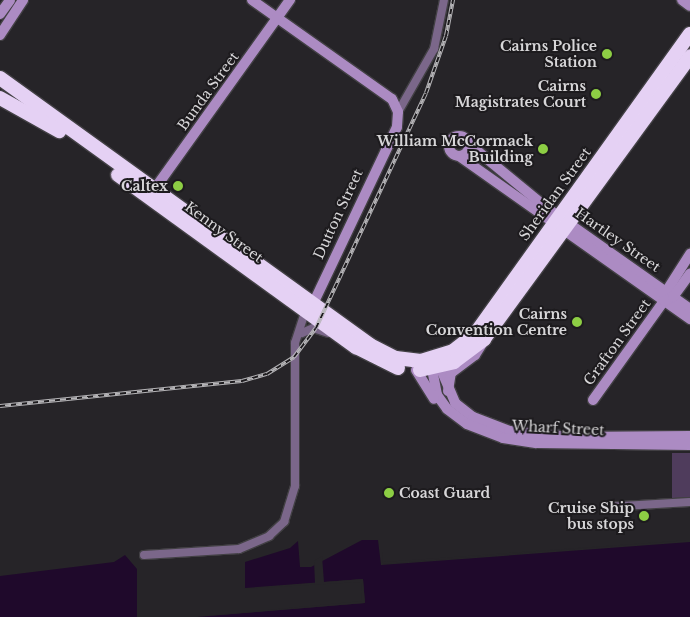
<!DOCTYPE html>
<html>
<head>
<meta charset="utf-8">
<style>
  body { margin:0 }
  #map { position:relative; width:690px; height:617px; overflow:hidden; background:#262428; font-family:"Libre Baskerville",serif }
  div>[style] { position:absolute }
  .green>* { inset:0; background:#4f3c5c; transform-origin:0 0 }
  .water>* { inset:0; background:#1f092b }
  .pier>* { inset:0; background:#262428 }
  .roads { filter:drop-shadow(1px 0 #424044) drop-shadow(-1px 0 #424044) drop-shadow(0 1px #424044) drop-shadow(0 -1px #424044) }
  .street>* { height:8px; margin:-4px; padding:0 4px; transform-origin:4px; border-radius:4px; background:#7b678a }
  .secondary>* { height:10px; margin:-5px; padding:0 5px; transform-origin:5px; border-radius:5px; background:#ac8bc3 }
  .secondary>.ring { margin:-5px; padding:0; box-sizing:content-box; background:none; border:10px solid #ac8bc3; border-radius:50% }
  .highway>* { height:14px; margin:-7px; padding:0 7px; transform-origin:7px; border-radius:7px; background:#e5d1f4 }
  .rail>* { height:4px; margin-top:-2px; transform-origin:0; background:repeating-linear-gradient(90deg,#1d1b1e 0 5.5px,#b5b4b7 0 11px); box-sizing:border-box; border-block:1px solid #b5b4b7 }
  .dots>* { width:14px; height:14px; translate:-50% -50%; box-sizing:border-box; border:2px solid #1d1b1e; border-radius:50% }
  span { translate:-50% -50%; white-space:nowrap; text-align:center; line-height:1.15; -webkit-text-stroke:4px #1d1b1e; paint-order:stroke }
  .poi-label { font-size:14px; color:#d7d6d8; font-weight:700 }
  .right { translate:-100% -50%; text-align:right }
  .left { translate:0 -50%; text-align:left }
  .street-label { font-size:14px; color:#d7d6d8 }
</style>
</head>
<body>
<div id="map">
  <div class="green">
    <i style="left:690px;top:453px;width:46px;height:18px;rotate:90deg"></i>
  </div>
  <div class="water">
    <i style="clip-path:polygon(362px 540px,378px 540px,381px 565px,690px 542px,690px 617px,197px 617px,365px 603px,363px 579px,245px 588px,245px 562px,290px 548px,298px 541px,300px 567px,311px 567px)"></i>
    <i style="clip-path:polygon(125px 555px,137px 569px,137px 617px,0 617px,0 576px,114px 562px)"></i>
  </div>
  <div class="pier">
    <i style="clip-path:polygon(690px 540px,383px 564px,382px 549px,383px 562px)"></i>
    <i style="clip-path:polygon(322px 556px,324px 582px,363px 579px,365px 603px,194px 617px,362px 601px,361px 582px,243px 589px,315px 583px,314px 561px)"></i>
  </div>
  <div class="roads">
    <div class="street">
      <i style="left:398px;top:112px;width:73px;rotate:-60.3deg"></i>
      <i style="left:434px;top:49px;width:50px;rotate:-78.5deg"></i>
      <i style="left:302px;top:333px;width:12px;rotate:-24deg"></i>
      <i style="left:313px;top:328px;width:16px;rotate:18deg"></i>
      <i style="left:605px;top:507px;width:85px;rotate:-3.4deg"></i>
      <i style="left:144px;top:555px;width:95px;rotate:-3.6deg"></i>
      <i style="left:239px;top:549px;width:33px;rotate:-23deg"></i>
      <i style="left:269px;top:536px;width:21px;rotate:-43deg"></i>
      <i style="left:284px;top:522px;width:38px;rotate:-73deg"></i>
      <i style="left:295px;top:486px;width:143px;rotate:-90deg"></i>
      <i style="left:295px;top:343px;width:35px;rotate:-72deg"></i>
    </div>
    <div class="secondary">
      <i style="left:252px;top:0;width:171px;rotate:35.3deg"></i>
      <i style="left:392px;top:99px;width:14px;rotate:65deg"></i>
      <i style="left:398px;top:112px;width:15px;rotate:94deg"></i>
      <i style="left:397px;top:127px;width:196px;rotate:115.4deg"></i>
      <i style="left:682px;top:0;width:10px;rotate:37deg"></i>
      <i style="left:0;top:14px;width:17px;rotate:-54deg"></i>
      <i style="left:0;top:35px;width:42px;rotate:-56.7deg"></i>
      <i class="ring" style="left:449px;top:136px;width:10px;height:10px"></i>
      <i style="left:469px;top:144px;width:101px;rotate:39.4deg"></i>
      <i style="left:547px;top:208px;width:175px;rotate:35.2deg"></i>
      <i style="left:459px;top:156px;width:283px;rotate:35.2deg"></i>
      <i style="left:151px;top:194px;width:239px;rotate:-54.4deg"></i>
      <i style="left:664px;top:295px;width:49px;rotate:-57.6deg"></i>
      <i style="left:440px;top:367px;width:39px;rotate:67deg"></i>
      <i style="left:455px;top:403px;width:23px;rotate:38deg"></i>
      <i style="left:473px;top:417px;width:39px;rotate:21deg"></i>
      <i style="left:509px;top:431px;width:63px;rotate:5.4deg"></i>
      <i style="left:572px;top:437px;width:118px;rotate:-0.5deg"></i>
      <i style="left:432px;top:369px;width:26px;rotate:79deg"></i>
      <i style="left:437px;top:395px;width:17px;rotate:54deg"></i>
      <i style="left:447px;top:409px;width:25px;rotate:37deg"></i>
      <i style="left:467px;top:424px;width:39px;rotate:21deg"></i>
      <i style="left:503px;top:438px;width:33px;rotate:9deg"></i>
      <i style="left:536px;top:443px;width:154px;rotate:0.7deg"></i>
      <i style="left:416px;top:370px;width:34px;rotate:58deg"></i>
      <i style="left:448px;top:391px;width:18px;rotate:-81deg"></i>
      <i style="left:451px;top:373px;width:30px;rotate:-37deg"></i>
      <i style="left:475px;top:355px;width:15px;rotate:-58deg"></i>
      <i style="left:593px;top:400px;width:122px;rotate:-54.4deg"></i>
      <i style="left:664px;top:301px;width:10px;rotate:-24deg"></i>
      <i style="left:673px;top:297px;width:29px;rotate:-54deg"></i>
    </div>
    <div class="highway">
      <i style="left:0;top:78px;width:456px;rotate:35.8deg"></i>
      <i style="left:370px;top:345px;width:29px;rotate:27deg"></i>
      <i style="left:396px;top:358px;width:25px;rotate:7deg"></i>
      <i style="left:421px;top:361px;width:34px;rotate:-17deg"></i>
      <i style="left:453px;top:351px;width:28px;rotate:-38deg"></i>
      <i style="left:475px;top:334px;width:369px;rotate:-54.4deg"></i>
      <i style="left:0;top:98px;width:68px;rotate:29.2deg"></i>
      <i style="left:118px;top:175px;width:294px;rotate:35.9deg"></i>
      <i style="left:356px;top:347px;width:47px;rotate:26.6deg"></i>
      <i style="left:420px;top:370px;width:35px;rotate:-13deg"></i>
      <i style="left:454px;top:362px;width:38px;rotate:-37deg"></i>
      <i style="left:484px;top:339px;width:350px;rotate:-53.9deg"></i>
    </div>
  </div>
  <div class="rail">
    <i style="left:0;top:406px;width:243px;rotate:-5.9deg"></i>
    <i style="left:242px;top:381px;width:26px;rotate:-16deg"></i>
    <i style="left:267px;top:374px;width:32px;rotate:-32deg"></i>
    <i style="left:294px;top:357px;width:36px;rotate:-53deg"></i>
    <i style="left:316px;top:328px;width:259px;rotate:-64.9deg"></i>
    <i style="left:426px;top:93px;width:60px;rotate:-70.7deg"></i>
    <i style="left:446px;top:36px;width:37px;rotate:-79deg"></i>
  </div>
  <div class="dots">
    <i style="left:607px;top:54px;background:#8dce44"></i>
    <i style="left:596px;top:94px;background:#8dce44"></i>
    <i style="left:543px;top:149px;background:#8dce44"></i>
    <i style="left:178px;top:186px;background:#8dce44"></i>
    <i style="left:577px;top:322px;background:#8dce44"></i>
    <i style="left:389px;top:493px;background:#8dce44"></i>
    <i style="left:644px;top:516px;background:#8dce44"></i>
  </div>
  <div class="poi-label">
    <span class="right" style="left:597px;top:54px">Cairns Police<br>Station</span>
    <span class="right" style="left:586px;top:94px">Cairns<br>Magistrates Court</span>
    <span class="right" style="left:533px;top:149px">William McCormack<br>Building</span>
    <span class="right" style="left:168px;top:186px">Caltex</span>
    <span class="right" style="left:567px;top:322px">Cairns<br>Convention Centre</span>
    <span class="left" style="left:399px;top:493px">Coast Guard</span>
    <span class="right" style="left:634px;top:516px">Cruise Ship<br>bus stops</span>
  </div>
  <div class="street-label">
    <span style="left:208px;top:91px;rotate:-54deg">Bunda Street</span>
    <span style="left:555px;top:194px;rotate:-54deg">Sheridan Street</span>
    <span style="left:338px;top:214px;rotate:-65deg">Dutton Street</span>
    <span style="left:224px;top:232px;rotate:36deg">Kenny Street</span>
    <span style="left:618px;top:240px;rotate:35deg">Hartley Street</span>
    <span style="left:617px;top:342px;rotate:-54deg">Grafton Street</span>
    <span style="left:558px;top:428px;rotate:3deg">Wharf Street</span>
  </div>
</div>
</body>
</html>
